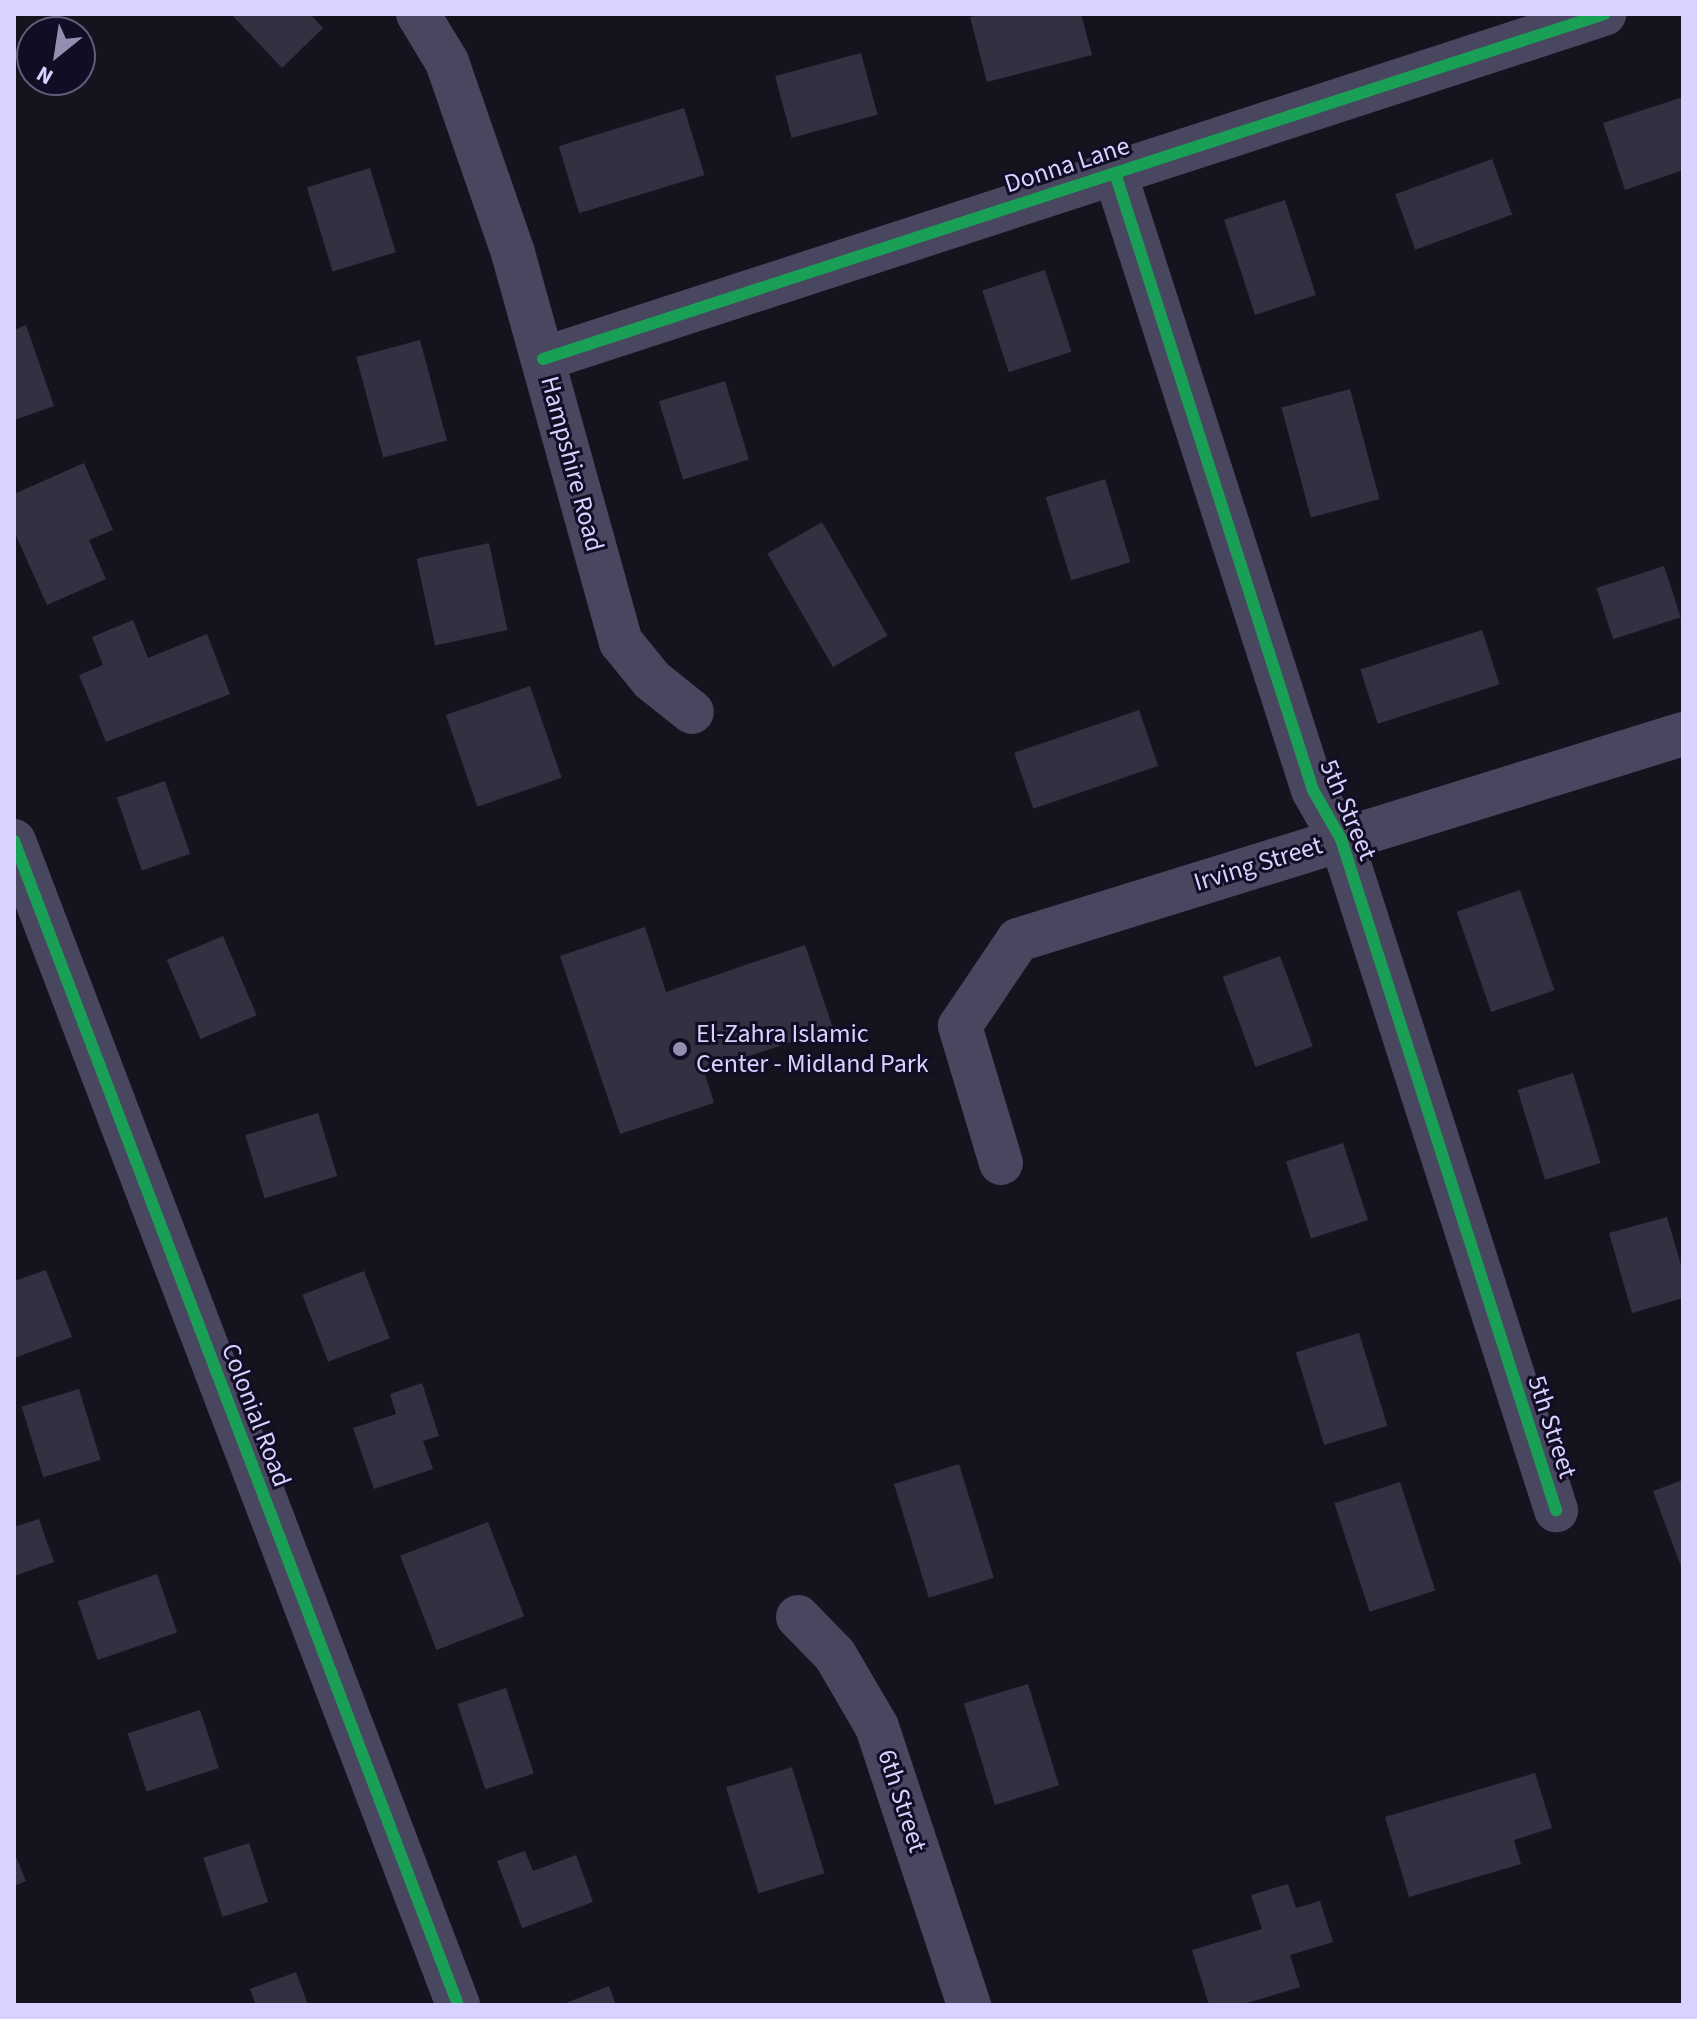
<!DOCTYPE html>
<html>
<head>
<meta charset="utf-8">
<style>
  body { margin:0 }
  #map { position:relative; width:1697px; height:2019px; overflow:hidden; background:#16131f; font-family:"Source Sans 3",sans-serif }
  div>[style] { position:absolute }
  .building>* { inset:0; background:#343042; transform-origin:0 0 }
  .minor>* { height:44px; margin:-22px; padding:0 22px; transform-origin:22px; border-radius:22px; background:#494760 }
  .cycleway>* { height:12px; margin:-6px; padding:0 6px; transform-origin:6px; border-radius:6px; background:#1a9f57 }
  .dots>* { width:22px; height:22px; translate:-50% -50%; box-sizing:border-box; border:4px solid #120d25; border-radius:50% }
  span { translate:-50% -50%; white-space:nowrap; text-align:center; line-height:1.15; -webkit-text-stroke:6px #120d25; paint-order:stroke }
  .street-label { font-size:26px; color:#d9d1ff }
  .poi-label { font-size:26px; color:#d9d1ff }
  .left { translate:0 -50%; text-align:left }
  .frame { position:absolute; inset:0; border:16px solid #d9d1ff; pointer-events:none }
  .north { position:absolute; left:16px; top:16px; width:80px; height:80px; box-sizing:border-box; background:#120d25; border:2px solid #625b7c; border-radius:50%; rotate:210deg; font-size:22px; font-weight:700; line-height:32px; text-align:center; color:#d9d1ff }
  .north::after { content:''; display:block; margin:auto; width:28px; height:36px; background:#958eb1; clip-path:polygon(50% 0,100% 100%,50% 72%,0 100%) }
</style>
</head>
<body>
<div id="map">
  <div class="building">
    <i style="clip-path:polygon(231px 14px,310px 14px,323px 28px,282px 68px)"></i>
    <i style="clip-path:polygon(983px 14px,1081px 14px,1092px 55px,987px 82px,970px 17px)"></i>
    <i style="left:861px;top:53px;width:64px;height:89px;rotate:75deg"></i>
    <i style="clip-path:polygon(1683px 97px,1683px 170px,1625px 190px,1603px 123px)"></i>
    <i style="left:684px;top:108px;width:70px;height:131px;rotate:73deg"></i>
    <i style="left:1492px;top:159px;width:59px;height:103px;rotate:70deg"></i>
    <i style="left:370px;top:168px;width:88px;height:66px;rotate:73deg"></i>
    <i style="left:1285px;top:200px;width:100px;height:64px;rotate:72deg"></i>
    <i style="left:1045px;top:270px;width:86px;height:66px;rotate:72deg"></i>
    <i style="clip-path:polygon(26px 325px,54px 406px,14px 420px,14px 330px)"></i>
    <i style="left:420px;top:340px;width:104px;height:66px;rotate:75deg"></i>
    <i style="left:725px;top:381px;width:82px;height:69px;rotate:73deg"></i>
    <i style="left:1350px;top:389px;width:114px;height:71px;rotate:75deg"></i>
    <i style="clip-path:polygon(84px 463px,113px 530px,89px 540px,106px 579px,47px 605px,14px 531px,14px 494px)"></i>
    <i style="left:1105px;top:479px;width:87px;height:62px;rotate:73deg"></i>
    <i style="left:822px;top:522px;width:131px;height:63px;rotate:60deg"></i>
    <i style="left:489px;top:543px;width:89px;height:74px;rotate:78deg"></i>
    <i style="left:1664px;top:566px;width:54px;height:71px;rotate:72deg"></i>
    <i style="clip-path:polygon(133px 620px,148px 658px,207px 634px,230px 694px,106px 742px,79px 675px,103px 665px,92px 637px)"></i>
    <i style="left:1482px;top:630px;width:57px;height:128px;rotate:72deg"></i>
    <i style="left:530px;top:686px;width:97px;height:89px;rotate:71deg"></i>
    <i style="left:1139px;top:710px;width:59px;height:132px;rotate:71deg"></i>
    <i style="left:165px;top:781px;width:77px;height:51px;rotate:71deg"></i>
    <i style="left:1520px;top:890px;width:106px;height:67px;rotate:71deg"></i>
    <i style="clip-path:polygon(645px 927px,666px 992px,805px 945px,833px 1028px,704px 1071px,714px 1103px,620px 1134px,560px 956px)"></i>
    <i style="left:223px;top:936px;width:86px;height:61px;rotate:67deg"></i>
    <i style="left:1280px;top:956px;width:96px;height:61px;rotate:70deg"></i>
    <i style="left:1573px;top:1073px;width:94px;height:58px;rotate:73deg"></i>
    <i style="left:318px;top:1113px;width:66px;height:76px;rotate:73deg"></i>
    <i style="left:1343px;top:1143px;width:81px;height:60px;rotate:72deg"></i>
    <i style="clip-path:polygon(1667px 1217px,1683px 1272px,1683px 1298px,1632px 1313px,1609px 1233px)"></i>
    <i style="clip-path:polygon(46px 1270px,72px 1337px,14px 1358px,14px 1281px)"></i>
    <i style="left:364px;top:1271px;width:72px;height:66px;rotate:69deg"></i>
    <i style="left:1359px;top:1333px;width:97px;height:66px;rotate:73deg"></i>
    <i style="clip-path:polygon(422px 1383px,439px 1436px,423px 1441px,433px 1469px,374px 1489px,353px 1428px,396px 1414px,390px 1394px)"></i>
    <i style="left:79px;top:1389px;width:74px;height:60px;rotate:73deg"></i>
    <i style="left:959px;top:1464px;width:119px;height:68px;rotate:73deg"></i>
    <i style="clip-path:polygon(1683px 1480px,1683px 1572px,1653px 1491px)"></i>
    <i style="left:1400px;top:1482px;width:114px;height:69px;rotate:72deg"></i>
    <i style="clip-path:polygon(39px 1519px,54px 1562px,14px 1576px,14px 1527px)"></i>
    <i style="left:488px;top:1522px;width:101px;height:94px;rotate:69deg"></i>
    <i style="left:157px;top:1574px;width:62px;height:84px;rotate:71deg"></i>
    <i style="left:1028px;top:1684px;width:106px;height:67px;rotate:73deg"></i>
    <i style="left:506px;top:1688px;width:90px;height:51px;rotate:72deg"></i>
    <i style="left:200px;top:1710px;width:61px;height:76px;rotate:72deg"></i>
    <i style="left:792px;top:1767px;width:111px;height:69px;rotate:73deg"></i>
    <i style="clip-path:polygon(1535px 1773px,1552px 1828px,1514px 1840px,1521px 1864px,1409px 1897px,1385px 1817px)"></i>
    <i style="left:249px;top:1843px;width:62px;height:48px;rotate:72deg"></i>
    <i style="clip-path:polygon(525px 1851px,533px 1871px,576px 1855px,593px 1902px,522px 1928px,497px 1861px)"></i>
    <i style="clip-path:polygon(14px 1852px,26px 1881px,14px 1886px)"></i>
    <i style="clip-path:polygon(1288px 1884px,1296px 1908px,1320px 1901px,1333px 1942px,1290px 1955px,1300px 1987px,1240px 2005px,1209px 2005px,1192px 1950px,1262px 1929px,1251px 1895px)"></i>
    <i style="clip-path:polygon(296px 1972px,308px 2005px,256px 2005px,250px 1989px)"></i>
    <i style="clip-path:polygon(609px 1986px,616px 2005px,561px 2005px)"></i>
  </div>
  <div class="minor">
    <i style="left:418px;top:14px;width:56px;rotate:58.9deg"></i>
    <i style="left:447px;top:62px;width:202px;rotate:70.9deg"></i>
    <i style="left:513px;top:253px;width:404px;rotate:74.5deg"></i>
    <i style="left:621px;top:642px;width:49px;rotate:50.8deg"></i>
    <i style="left:652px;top:680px;width:51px;rotate:38.7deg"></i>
    <i style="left:1115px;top:173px;width:648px;rotate:72.21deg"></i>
    <i style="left:1313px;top:790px;width:56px;rotate:60.3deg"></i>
    <i style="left:1341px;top:839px;width:705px;rotate:72.23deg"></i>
    <i style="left:543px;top:359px;width:1116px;rotate:-18.01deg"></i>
    <i style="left:14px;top:841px;width:1246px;rotate:69.12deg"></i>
    <i style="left:1001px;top:1163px;width:143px;rotate:-106.7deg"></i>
    <i style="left:960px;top:1026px;width:104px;rotate:-56deg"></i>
    <i style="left:1018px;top:940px;width:696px;rotate:-17.21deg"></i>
    <i style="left:798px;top:1617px;width:53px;rotate:45.8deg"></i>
    <i style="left:835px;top:1655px;width:83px;rotate:59.7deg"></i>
    <i style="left:877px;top:1727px;width:293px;rotate:71.7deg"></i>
  </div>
  <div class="cycleway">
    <i style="left:1115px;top:173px;width:648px;rotate:72.21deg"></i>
    <i style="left:1313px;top:790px;width:56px;rotate:60.3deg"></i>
    <i style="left:1341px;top:839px;width:705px;rotate:72.23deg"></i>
    <i style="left:543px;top:359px;width:1116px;rotate:-18.01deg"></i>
    <i style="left:14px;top:841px;width:1246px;rotate:69.12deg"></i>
  </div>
  <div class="dots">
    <i style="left:680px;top:1049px;background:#958eb1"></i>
  </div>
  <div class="street-label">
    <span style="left:1067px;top:165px;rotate:-18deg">Donna Lane</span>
    <span style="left:572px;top:464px;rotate:75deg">Hampshire Road</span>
    <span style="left:1348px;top:810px;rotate:67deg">5th Street</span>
    <span style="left:1258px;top:864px;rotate:-17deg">Irving Street</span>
    <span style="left:256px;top:1415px;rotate:69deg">Colonial Road</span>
    <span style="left:1552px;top:1427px;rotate:72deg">5th Street</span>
    <span style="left:902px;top:1801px;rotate:72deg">6th Street</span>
  </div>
  <div class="poi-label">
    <span class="left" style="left:696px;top:1049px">El-Zahra Islamic<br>Center - Midland Park</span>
  </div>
  <div class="frame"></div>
  <div class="north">N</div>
</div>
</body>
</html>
